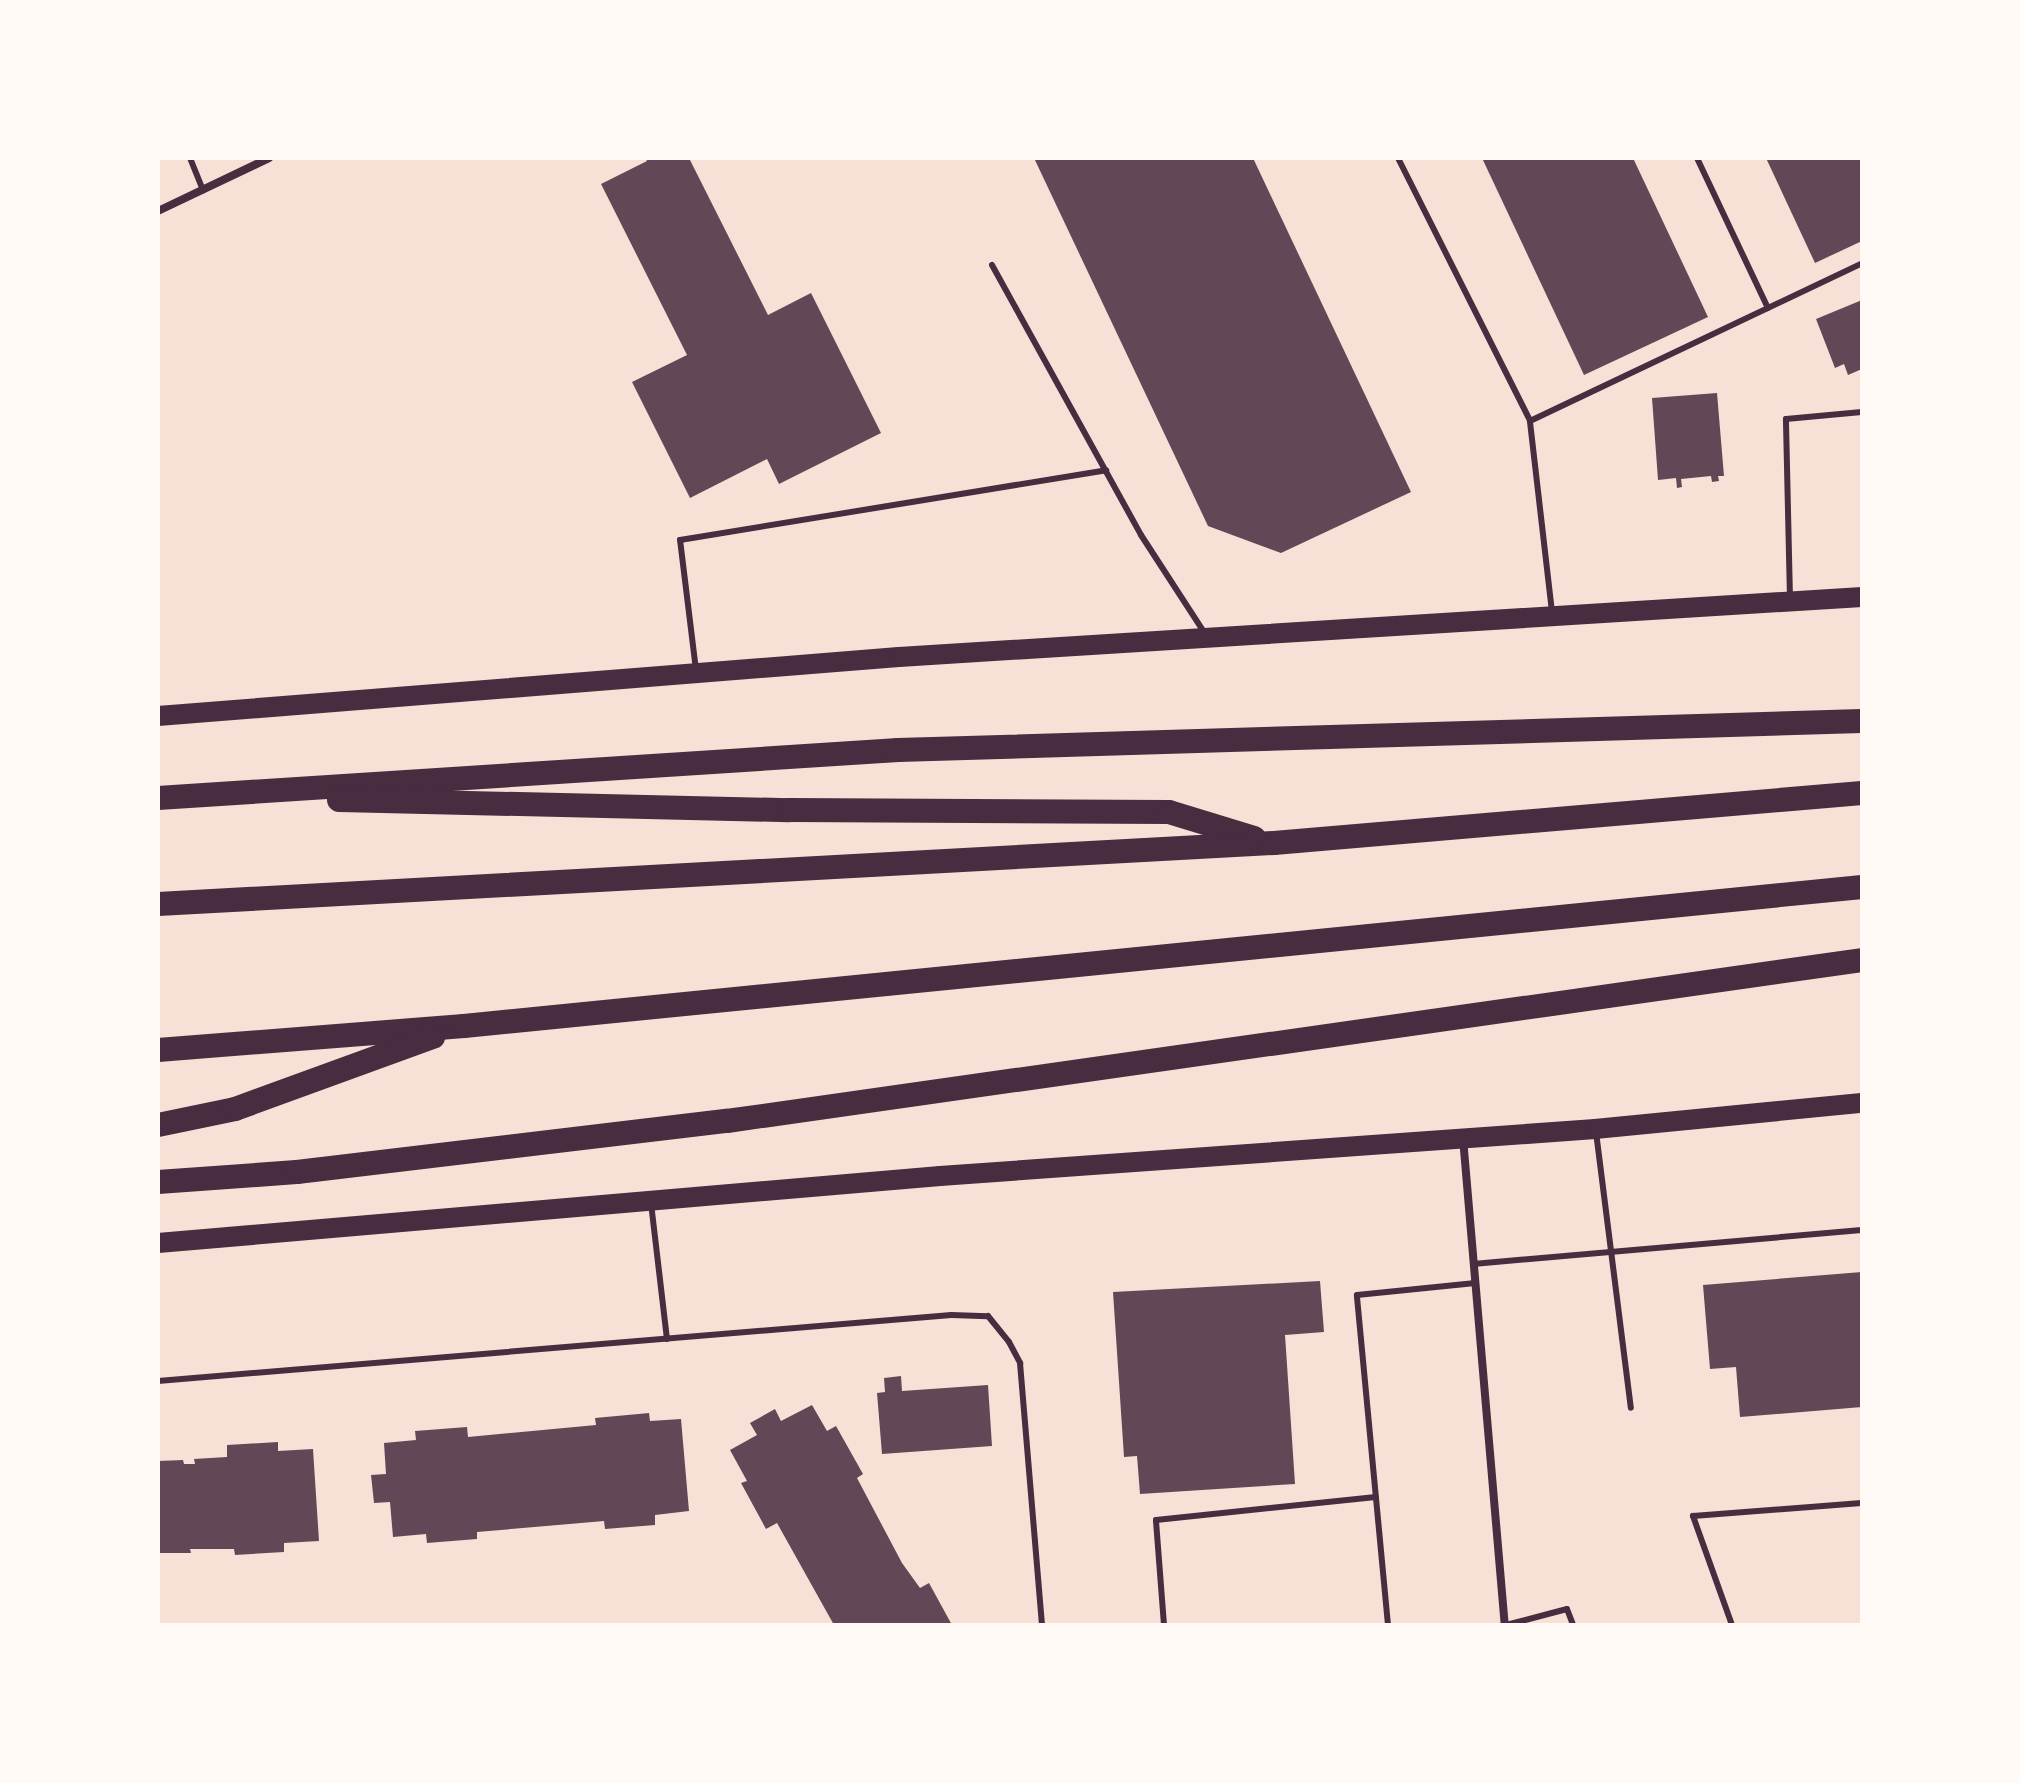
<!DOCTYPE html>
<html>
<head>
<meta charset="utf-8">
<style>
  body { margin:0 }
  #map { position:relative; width:2020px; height:1783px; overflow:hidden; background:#f7e1d7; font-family:Jost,sans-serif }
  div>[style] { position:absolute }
  .building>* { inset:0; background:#644757 }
  .service>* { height:6px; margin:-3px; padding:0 3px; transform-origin:3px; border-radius:3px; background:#4a2c40 }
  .minor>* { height:8px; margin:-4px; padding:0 4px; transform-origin:4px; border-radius:4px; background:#4a2c40 }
  .primary>* { height:20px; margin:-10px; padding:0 10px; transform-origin:10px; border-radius:10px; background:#4a2c40 }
  .motorway>* { height:24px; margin:-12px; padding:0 12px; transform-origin:12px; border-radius:12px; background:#4a2c40 }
  span { translate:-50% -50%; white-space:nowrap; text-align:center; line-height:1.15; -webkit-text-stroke:8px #fffaf5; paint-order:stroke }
  .frame { position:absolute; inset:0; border:160px solid #fffaf5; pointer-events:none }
</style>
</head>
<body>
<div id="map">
  <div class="building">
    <i style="clip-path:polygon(645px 158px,689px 158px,768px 315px,811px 293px,881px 433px,779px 484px,767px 459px,690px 498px,632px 382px,687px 355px,601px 184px,647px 161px)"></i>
    <i style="clip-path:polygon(1034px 158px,1253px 158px,1411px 492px,1281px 553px,1208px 526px)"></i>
    <i style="clip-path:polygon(1482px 158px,1633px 158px,1708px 317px,1584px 375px)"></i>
    <i style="clip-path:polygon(1766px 158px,1862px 158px,1862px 241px,1815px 263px)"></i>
    <i style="clip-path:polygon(1862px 300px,1862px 369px,1848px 375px,1844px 364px,1835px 368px,1816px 319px)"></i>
    <i style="clip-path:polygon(1717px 393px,1724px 476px,1718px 476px,1719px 481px,1712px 482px,1711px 476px,1681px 479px,1682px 487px,1677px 488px,1676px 478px,1658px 480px,1652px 398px)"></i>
    <i style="clip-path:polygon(1862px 1272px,1862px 1407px,1740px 1417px,1736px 1367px,1710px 1369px,1703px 1285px)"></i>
    <i style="clip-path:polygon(1320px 1281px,1324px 1332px,1285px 1335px,1295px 1484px,1140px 1494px,1137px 1456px,1124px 1457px,1113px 1292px)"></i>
    <i style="clip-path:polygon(901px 1376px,902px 1391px,988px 1385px,992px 1446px,882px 1454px,877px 1393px,885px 1392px,884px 1378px)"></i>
    <i style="clip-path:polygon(812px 1405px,827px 1431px,836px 1426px,863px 1474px,857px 1478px,902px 1563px,920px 1588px,929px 1583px,952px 1625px,834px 1625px,777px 1523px,766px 1529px,741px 1483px,747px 1481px,730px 1450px,757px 1435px,750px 1423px,775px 1409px,781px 1421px)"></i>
    <i style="clip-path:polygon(649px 1413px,650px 1421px,681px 1419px,689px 1511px,655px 1515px,655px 1525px,605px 1529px,604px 1521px,477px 1532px,477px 1539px,427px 1543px,426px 1534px,393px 1537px,390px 1502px,374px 1503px,371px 1475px,386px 1474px,384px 1443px,416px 1440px,415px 1431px,467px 1427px,468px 1437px,596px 1425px,595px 1418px)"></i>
    <i style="clip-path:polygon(278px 1442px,278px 1451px,313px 1449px,319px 1541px,284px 1543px,284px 1552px,235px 1555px,234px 1549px,190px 1549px,191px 1553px,158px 1553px,158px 1461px,183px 1460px,184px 1464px,195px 1464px,194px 1459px,227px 1457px,227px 1445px)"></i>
  </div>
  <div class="service">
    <i style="left:190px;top:158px;width:35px;rotate:68deg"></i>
    <i style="left:1398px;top:158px;width:294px;rotate:63.3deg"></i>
    <i style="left:1697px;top:158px;width:166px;rotate:64.7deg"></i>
    <i style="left:992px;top:265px;width:308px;rotate:61.1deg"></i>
    <i style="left:1141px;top:535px;width:119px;rotate:57deg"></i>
    <i style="left:1790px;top:599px;width:180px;rotate:-91.3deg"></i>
    <i style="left:1786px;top:419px;width:76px;rotate:-5.3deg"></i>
    <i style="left:1552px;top:612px;width:192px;rotate:-96.6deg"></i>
    <i style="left:1530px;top:421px;width:368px;rotate:-25.4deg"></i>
    <i style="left:696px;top:670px;width:131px;rotate:-97deg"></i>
    <i style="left:680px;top:540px;width:432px;rotate:-9.3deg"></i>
    <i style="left:1596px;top:1132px;width:278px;rotate:82.8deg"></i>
    <i style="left:651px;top:1203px;width:137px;rotate:83.3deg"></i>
    <i style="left:1473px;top:1264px;width:390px;rotate:-5deg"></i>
    <i style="left:158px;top:1381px;width:796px;rotate:-4.76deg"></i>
    <i style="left:951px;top:1315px;width:37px;rotate:2deg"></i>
    <i style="left:988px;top:1316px;width:33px;rotate:51deg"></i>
    <i style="left:1009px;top:1342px;width:24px;rotate:62deg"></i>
    <i style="left:1020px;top:1363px;width:263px;rotate:85.2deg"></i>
    <i style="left:1164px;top:1625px;width:105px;rotate:-94.4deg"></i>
    <i style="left:1156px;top:1520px;width:221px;rotate:-6deg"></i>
    <i style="left:1388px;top:1625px;width:331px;rotate:-95.4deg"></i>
    <i style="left:1357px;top:1295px;width:119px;rotate:-5.8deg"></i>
    <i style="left:1506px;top:1625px;width:63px;rotate:-14.7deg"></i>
    <i style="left:1567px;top:1609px;width:17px;rotate:69deg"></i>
    <i style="left:1732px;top:1625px;width:116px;rotate:-109.7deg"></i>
    <i style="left:1693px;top:1516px;width:169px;rotate:-4.4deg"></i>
  </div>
  <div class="minor">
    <i style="left:158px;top:211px;width:123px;rotate:-25.5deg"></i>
    <i style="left:1463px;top:1138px;width:489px;rotate:85.1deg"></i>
  </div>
  <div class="primary">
    <i style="left:158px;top:716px;width:743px;rotate:-4.55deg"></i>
    <i style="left:899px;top:657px;width:965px;rotate:-3.57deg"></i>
    <i style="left:158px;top:1243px;width:785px;rotate:-4.9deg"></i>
    <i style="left:940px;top:1176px;width:657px;rotate:-4.1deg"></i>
    <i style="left:1595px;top:1129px;width:268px;rotate:-5.6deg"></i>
  </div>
  <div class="motorway">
    <i style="left:158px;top:798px;width:742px;rotate:-3.71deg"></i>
    <i style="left:898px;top:750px;width:964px;rotate:-1.72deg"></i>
    <i style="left:339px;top:800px;width:450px;rotate:1.3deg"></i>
    <i style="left:789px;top:810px;width:380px;rotate:0.3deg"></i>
    <i style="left:1169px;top:812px;width:89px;rotate:17deg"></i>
    <i style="left:158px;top:904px;width:1118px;rotate:-3.13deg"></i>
    <i style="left:1274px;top:843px;width:590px;rotate:-4.86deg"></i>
    <i style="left:158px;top:1050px;width:307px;rotate:-4.5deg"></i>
    <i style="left:464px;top:1026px;width:1405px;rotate:-5.68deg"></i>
    <i style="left:158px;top:1125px;width:79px;rotate:-11.7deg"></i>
    <i style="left:235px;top:1109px;width:211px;rotate:-20deg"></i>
    <i style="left:158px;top:1182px;width:139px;rotate:-4.1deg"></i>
    <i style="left:297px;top:1172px;width:433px;rotate:-6.8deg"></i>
    <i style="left:727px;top:1121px;width:1146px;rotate:-8.07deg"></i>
  </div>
  <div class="frame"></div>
</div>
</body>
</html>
